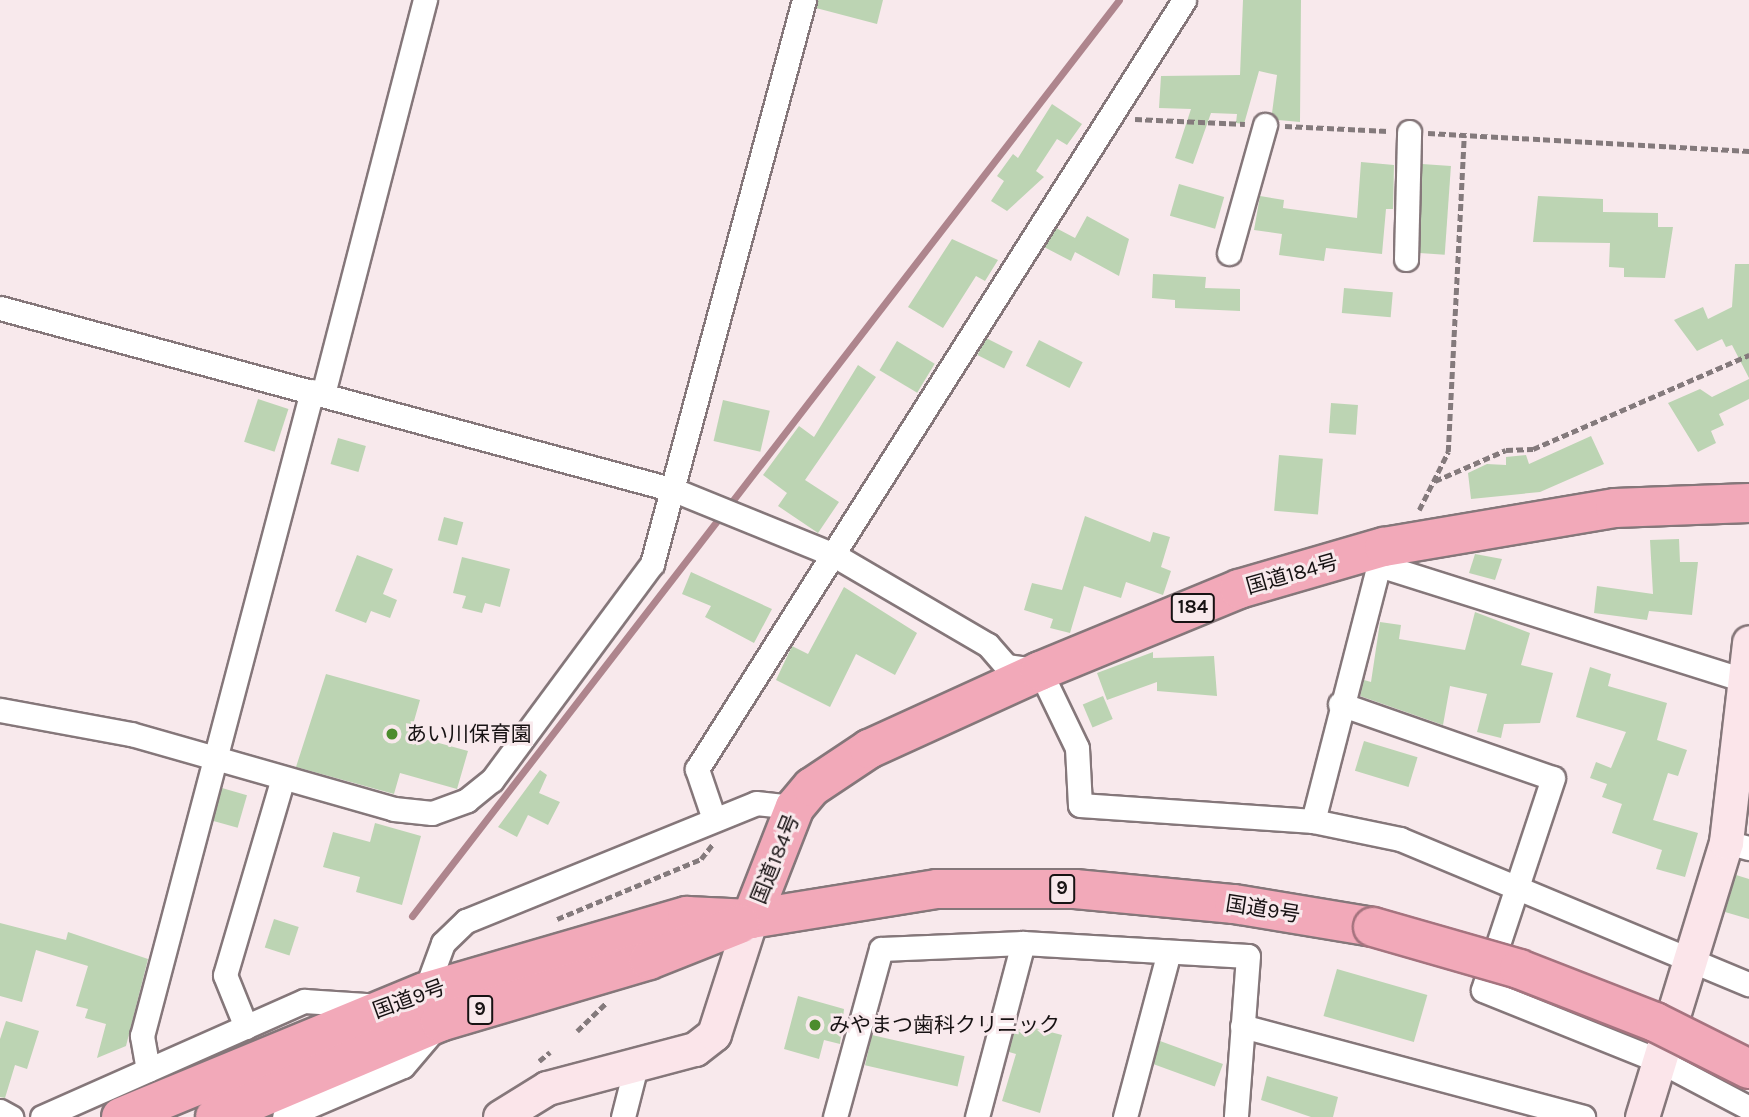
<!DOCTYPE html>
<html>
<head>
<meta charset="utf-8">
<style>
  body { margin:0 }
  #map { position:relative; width:1749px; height:1117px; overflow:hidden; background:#f8e9ec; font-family:Karla,"Noto Sans JP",sans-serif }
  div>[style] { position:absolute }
  .stream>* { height:7px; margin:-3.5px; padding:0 3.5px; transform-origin:3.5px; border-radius:3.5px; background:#ae858d }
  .building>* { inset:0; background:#bcd4b3; transform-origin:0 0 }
  .path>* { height:4.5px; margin-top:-2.25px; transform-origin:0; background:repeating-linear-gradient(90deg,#847a7c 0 7px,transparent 0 10.5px) }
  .roads { filter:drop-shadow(2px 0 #85777a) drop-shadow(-2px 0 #85777a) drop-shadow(0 2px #85777a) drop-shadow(0 -2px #85777a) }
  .street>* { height:23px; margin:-11.5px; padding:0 11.5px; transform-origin:11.5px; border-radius:11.5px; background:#fff }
  .secondary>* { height:33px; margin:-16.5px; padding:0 16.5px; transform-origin:16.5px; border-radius:16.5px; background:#fbe5ea }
  .highway>* { height:38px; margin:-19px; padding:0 19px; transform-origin:19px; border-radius:19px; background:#f2a9b9 }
  .bridges { filter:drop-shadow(2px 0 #a5747f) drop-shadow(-2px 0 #a5747f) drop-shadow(0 2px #a5747f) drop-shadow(0 -2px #a5747f) }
  .highway-bridge>* { height:38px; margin:-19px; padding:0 19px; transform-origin:19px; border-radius:19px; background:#f2a9b9 }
  .dots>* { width:19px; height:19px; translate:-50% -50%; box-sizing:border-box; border:4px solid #f8e9ec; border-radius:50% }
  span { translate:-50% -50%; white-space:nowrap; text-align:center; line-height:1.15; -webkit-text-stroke:6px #f8e9ec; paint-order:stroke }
  .shield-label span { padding:2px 5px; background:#f8e9ec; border:2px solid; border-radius:5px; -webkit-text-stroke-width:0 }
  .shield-label { font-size:19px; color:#171213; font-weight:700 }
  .street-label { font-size:21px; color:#171213 }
  .poi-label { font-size:21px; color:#171213 }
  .left { translate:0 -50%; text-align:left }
</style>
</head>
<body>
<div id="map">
  <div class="stream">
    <i style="left:412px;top:916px;width:1157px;rotate:-52.34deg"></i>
  </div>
  <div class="building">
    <i style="clip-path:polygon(818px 0,883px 0,877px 24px,816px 8px)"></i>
    <i style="clip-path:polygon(1243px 0,1301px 0,1300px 122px,1278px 120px,1272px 113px,1277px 75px,1259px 71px,1244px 124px,1236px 123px,1237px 114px,1211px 113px,1193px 164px,1175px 158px,1191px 109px,1159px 108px,1161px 76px,1240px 75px)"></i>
    <i style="clip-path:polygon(1052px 104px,1082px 124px,1067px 145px,1057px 139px,1036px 171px,1044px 177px,1007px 211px,991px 201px,1004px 181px,997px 176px,1013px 154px,1018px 158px)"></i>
    <i style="clip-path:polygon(1361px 162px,1394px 165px,1393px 209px,1386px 209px,1382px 254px,1326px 248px,1324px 261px,1279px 255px,1282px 234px,1254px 230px,1260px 196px,1284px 200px,1283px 208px,1357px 218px)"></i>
    <i style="left:1422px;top:164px;width:29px;height:89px;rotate:4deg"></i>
    <i style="left:1179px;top:184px;width:47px;height:33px;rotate:16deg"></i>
    <i style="clip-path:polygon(1538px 196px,1603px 199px,1603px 212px,1658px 213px,1658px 227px,1673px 227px,1665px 278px,1624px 277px,1624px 268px,1609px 267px,1610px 243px,1533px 242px)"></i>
    <i style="clip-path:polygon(1087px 216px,1129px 239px,1119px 276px,1075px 252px,1071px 261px,1044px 247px,1056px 228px,1075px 238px)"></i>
    <i style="clip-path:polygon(952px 239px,998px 260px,985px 281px,976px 276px,943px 328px,908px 307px)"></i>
    <i style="clip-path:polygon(1735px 264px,1749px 264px,1749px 378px,1732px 345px,1726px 347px,1722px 339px,1697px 351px,1674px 320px,1703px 307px,1708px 319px,1732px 307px)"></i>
    <i style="clip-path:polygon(1153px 274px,1206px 277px,1205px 288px,1240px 289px,1240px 311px,1175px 308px,1175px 300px,1152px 298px)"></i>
    <i style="left:1344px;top:288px;width:49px;height:25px;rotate:5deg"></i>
    <i style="left:986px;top:338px;width:30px;height:19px;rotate:27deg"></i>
    <i style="left:1039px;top:340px;width:49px;height:29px;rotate:27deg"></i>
    <i style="left:897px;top:341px;width:44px;height:34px;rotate:31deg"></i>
    <i style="clip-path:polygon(858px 365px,876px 377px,805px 480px,839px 502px,818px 533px,778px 506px,787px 493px,763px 475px,799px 426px,814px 437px)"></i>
    <i style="clip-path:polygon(1749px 379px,1749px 399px,1719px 414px,1724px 425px,1711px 431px,1716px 443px,1698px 452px,1668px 403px,1700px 389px,1712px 397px)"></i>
    <i style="left:258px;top:399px;width:32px;height:45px;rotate:18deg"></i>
    <i style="left:723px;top:400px;width:48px;height:42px;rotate:13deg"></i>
    <i style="left:1331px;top:403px;width:27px;height:30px;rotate:4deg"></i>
    <i style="clip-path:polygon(1591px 436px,1604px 464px,1540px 492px,1471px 499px,1468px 473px,1487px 464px,1506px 465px,1506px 457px,1526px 455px,1529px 464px)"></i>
    <i style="left:338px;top:438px;width:29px;height:27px;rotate:16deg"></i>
    <i style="left:1279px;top:455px;width:44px;height:56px;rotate:5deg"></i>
    <i style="clip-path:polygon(1085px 516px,1150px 542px,1153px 532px,1170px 537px,1161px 567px,1171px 571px,1163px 595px,1126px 582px,1121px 598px,1084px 586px,1070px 633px,1050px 628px,1053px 619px,1024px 610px,1032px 583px,1062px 590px)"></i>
    <i style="left:444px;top:517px;width:20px;height:24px;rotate:15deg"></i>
    <i style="clip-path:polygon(1679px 539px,1680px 562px,1698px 562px,1692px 615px,1649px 611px,1647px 620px,1594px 613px,1597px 586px,1653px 594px,1650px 540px)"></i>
    <i style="clip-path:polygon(1475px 554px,1502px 559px,1495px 580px,1469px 573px)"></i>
    <i style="clip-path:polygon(357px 555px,393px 569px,383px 594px,397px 600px,390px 618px,371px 611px,366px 623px,335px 611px)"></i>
    <i style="clip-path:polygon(462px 557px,510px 569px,500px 607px,485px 603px,482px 613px,462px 608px,466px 596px,453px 593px)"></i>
    <i style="clip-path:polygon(691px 572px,772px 609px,754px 643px,705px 617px,711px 606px,682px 594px)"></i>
    <i style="clip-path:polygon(844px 587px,917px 633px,895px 675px,856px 654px,830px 707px,776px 680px,792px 646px,808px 654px)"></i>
    <i style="clip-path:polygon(1475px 612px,1530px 633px,1521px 665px,1553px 673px,1540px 723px,1504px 724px,1501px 738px,1477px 732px,1487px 694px,1450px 686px,1443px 725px,1360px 696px,1364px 680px,1371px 682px,1380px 622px,1401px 625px,1399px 639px,1465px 650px)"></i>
    <i style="clip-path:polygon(1153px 652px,1153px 658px,1214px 656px,1217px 696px,1157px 691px,1157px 682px,1107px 700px,1097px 673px)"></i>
    <i style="clip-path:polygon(1590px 667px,1611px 674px,1608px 686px,1667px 703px,1657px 740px,1687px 750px,1678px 776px,1668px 773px,1653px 820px,1698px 833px,1685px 877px,1656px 869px,1662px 850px,1612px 833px,1622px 804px,1602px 797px,1607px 784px,1590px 778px,1596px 762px,1611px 768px,1626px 732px,1576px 717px)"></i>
    <i style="clip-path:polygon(326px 674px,420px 700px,410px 735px,468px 751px,457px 789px,400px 773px,394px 794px,296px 767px)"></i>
    <i style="left:1103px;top:696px;width:25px;height:22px;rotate:67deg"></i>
    <i style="left:1364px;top:741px;width:56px;height:31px;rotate:17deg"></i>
    <i style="clip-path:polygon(540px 770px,547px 775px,539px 793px,560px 802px,548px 825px,528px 815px,517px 837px,498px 827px)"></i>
    <i style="left:222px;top:788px;width:26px;height:34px;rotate:16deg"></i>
    <i style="clip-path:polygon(375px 823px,421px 836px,402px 905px,356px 892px,360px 877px,323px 867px,333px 832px,370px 842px)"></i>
    <i style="clip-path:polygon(1736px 875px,1749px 879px,1749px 919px,1725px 912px)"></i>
    <i style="left:274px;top:919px;width:26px;height:30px;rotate:18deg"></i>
    <i style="clip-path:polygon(0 923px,66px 940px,68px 932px,148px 959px,126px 1046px,97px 1058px,106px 1024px,85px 1018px,88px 1009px,76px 1006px,88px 966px,36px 950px,22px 1002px,0 996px)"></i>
    <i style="left:1337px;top:969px;width:94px;height:49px;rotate:16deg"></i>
    <i style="clip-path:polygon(798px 996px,844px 1009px,840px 1044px,824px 1040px,819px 1059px,784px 1049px)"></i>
    <i style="clip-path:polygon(6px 1021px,39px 1031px,27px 1069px,15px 1065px,5px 1098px,0 1097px,0 1039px)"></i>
    <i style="clip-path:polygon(1031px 1027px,1062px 1035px,1040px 1113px,1002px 1101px,1016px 1054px,1009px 1052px,1015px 1028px,1030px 1033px)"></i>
    <i style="left:872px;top:1035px;width:95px;height:31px;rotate:13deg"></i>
    <i style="left:1160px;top:1041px;width:67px;height:24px;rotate:20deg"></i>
    <i style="clip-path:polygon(1267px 1076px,1338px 1097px,1333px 1117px,1311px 1117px,1261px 1100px)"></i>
  </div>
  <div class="path">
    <i style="left:1135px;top:119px;width:110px;rotate:2.6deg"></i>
    <i style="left:1285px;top:126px;width:103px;rotate:2.8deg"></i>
    <i style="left:1428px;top:133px;width:322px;rotate:3.2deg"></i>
    <i style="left:1435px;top:481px;width:77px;rotate:-23.6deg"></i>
    <i style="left:1506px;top:450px;width:27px;rotate:-2deg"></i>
    <i style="left:1533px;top:449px;width:236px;rotate:-23.5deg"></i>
    <i style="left:1419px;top:510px;width:65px;rotate:-63.4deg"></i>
    <i style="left:1448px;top:452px;width:317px;rotate:-87.1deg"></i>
    <i style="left:557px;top:919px;width:156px;rotate:-22.6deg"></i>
    <i style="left:701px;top:859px;width:18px;rotate:-52deg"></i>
    <i style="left:577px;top:1031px;width:39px;rotate:-44deg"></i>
    <i style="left:539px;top:1061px;width:14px;rotate:-39deg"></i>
  </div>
  <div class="roads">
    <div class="street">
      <i style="left:1229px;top:253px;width:133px;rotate:-74.3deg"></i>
      <i style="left:1406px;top:259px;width:127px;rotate:-88.6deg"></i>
      <i style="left:0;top:308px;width:698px;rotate:15.11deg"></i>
      <i style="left:674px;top:490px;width:173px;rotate:22.1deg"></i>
      <i style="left:834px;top:555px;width:178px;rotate:30.3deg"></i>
      <i style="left:988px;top:645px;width:28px;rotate:49deg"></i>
      <i style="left:1006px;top:666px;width:34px;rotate:8deg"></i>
      <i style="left:1040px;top:671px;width:85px;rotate:64.3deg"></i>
      <i style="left:1077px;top:748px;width:57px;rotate:87deg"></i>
      <i style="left:1080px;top:805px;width:234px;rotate:3.9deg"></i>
      <i style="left:1313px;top:821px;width:89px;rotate:11.7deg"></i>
      <i style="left:1400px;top:839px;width:378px;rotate:22.6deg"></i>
      <i style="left:323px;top:394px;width:407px;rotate:-75.5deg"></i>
      <i style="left:1379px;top:565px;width:388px;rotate:17.5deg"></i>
      <i style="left:1340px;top:704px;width:225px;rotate:19.2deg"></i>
      <i style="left:1553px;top:778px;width:223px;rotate:108.3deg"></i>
      <i style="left:1483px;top:990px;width:191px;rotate:21.9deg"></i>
      <i style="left:1660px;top:1061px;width:101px;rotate:27.8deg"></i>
      <i style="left:0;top:710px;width:133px;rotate:10.4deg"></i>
      <i style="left:131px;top:734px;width:273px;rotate:15.9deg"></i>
      <i style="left:394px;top:809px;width:38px;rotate:6deg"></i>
      <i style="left:432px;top:813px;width:37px;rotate:-20deg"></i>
      <i style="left:467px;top:800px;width:32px;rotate:-39deg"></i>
      <i style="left:492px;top:780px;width:269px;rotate:-53.5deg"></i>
      <i style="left:652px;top:564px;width:584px;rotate:-74.92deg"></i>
      <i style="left:714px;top:819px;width:53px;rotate:-108.8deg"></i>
      <i style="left:697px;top:769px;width:910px;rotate:-57.65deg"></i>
      <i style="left:1313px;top:821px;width:277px;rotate:-75.6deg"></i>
      <i style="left:1726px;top:842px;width:24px;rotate:15deg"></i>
      <i style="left:425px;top:992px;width:52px;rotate:-69.8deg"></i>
      <i style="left:443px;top:943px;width:32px;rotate:-44deg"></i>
      <i style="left:466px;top:921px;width:313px;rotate:-22.1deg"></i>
      <i style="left:756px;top:803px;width:39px;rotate:6deg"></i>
      <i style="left:1242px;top:1026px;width:353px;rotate:14.9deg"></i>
      <i style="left:246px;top:1027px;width:56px;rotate:-112deg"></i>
      <i style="left:225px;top:975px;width:205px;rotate:-73.6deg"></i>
      <i style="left:148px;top:1070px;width:35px;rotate:-100deg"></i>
      <i style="left:142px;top:1036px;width:667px;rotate:-75.23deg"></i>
      <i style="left:0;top:1111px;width:13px;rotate:29deg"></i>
      <i style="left:42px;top:1117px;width:287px;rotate:-23.9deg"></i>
      <i style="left:304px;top:1001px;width:77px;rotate:3.7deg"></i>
      <i style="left:284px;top:1117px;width:129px;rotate:-23.2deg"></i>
      <i style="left:403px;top:1066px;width:43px;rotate:-49.7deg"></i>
      <i style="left:623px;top:1117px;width:53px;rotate:-75.7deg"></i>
      <i style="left:835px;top:1117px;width:174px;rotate:-74.7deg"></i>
      <i style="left:881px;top:949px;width:142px;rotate:-2.4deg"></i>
      <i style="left:1023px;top:943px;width:225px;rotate:3.3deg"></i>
      <i style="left:1248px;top:956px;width:161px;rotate:94.3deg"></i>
      <i style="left:977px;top:1117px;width:180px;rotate:-75.2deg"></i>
      <i style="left:1125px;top:1117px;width:171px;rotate:-75.1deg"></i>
    </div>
    <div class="secondary">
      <i style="left:500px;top:1117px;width:55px;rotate:-31.7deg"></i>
      <i style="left:547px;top:1088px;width:153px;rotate:-14.8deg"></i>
      <i style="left:695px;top:1049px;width:24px;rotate:-38deg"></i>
      <i style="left:714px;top:1034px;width:121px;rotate:-72.2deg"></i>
      <i style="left:1642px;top:1117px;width:288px;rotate:-73deg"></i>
      <i style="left:1726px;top:842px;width:201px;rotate:-83.4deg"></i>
    </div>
    <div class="highway">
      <i style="left:751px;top:919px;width:120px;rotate:-68.6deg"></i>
      <i style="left:795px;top:807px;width:26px;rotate:-50deg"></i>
      <i style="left:812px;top:787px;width:69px;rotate:-33.7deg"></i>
      <i style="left:869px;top:749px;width:188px;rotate:-24.5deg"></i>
      <i style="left:1040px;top:671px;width:215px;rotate:-22.4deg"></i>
      <i style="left:1239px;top:589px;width:151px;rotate:-16.2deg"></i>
      <i style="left:1384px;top:547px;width:234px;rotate:-9.6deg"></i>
      <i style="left:1615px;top:508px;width:134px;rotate:-2.1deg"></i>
      <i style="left:121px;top:1117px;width:329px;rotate:-22.4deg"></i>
      <i style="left:425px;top:992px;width:273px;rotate:-16.2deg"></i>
      <i style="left:687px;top:916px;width:64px;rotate:2.7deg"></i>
      <i style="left:751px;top:919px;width:188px;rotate:-9.2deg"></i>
      <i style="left:937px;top:889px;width:138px"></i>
      <i style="left:1075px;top:889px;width:160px;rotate:5.4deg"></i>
      <i style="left:1234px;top:904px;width:141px;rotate:9.4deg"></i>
      <i style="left:215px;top:1117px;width:244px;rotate:-22.9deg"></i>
      <i style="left:440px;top:1022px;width:218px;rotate:-16.5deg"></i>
      <i style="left:649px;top:960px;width:98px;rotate:-21.6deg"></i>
    </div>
  </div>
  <div class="bridges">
    <div class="highway-bridge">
      <i style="left:1373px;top:927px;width:152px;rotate:16deg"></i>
      <i style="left:1519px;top:969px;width:146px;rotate:21.3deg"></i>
      <i style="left:1655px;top:1022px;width:105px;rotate:26.6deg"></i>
    </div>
  </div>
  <div class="dots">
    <i style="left:392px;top:734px;background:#4c8c2d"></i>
    <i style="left:815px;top:1025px;background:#4c8c2d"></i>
  </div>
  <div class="shield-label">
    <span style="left:1193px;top:608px">184</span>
    <span style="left:1062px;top:889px">9</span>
    <span style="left:480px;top:1010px">9</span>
  </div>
  <div class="street-label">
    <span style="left:1292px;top:574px;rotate:-16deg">国道184号</span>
    <span style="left:775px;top:859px;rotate:-68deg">国道184号</span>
    <span style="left:1263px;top:909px;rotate:9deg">国道9号</span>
    <span style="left:409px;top:999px;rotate:-20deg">国道9号</span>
  </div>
  <div class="poi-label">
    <span class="left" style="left:406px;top:734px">あい川保育園</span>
    <span class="left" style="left:829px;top:1025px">みやまつ歯科クリニック</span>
  </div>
</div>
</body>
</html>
